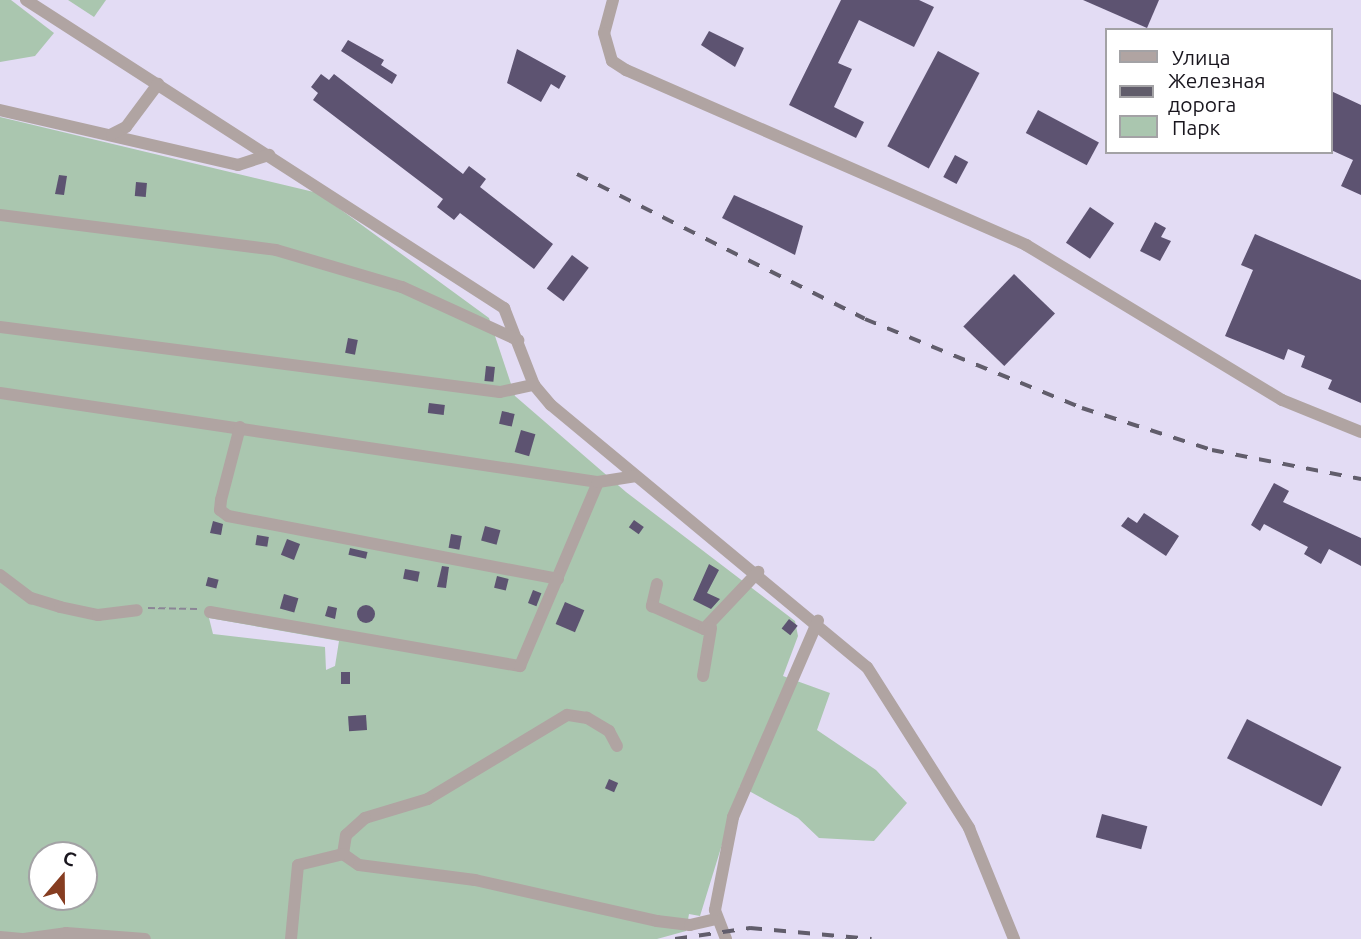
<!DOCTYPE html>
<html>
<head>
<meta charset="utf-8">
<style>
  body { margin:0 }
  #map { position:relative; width:1361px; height:939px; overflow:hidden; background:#e3dcf4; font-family:Ubuntu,sans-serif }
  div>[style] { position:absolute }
  .green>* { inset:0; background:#aac6af }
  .building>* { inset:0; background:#5d5371; transform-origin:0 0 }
  .round { border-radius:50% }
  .path>* { height:2px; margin-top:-1px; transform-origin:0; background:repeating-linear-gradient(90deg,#8b8596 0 7px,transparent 0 10.5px) }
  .minor>* { height:12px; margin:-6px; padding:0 6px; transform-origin:6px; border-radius:6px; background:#b0a4a2 }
  .rail>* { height:3.5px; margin-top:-1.75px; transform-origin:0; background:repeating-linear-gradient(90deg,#615d6b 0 12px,transparent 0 24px) }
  span { translate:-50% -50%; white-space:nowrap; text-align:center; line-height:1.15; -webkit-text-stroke:7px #fff; paint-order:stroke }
  .legend { position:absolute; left:1105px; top:28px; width:228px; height:126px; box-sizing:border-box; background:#fff; border:2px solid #a3a2a5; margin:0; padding:9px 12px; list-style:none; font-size:21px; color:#19161e }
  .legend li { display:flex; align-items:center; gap:14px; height:35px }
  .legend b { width:35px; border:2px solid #a3a2a5 }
  .north { position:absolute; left:28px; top:841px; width:70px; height:70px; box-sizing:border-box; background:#fff; border:2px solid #a3a2a5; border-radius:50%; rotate:20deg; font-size:19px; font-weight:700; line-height:28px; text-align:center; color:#19161e }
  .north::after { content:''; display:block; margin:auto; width:24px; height:32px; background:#863d21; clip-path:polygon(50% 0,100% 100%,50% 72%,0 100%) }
</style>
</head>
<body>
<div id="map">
  <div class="green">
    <i style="clip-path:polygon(0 0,11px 0,54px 33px,35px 56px,0 62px)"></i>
    <i style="clip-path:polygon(68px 0,106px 0,94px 17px)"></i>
    <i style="clip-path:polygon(evenodd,0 117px,318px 193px,489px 318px,515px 396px,626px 492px,795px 621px,798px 636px,783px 676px,830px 693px,817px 730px,876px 770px,907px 803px,874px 841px,819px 838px,798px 818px,740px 786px,700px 916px,689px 914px,686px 931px,657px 939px,0 939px,0 117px,209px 618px,339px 641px,335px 666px,326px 670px,325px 647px,213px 634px,209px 618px,0 117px,42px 855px,84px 855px,84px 897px,42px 897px,42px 855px)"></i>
  </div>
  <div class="building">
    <i style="clip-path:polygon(841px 0,919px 0,934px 7px,914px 47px,859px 20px,838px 63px,852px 69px,834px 107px,864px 122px,856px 138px,789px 105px)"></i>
    <i style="clip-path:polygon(1083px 0,1159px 0,1147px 28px)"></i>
    <i style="clip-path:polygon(709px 31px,744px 48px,735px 67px,701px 45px)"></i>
    <i style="clip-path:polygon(348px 40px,384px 60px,381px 65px,397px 75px,392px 84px,341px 51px)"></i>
    <i style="clip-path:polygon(517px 49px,566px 76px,559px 89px,551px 84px,541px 102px,507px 83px)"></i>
    <i style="left:938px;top:51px;width:47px;height:108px;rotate:28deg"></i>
    <i style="clip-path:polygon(321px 74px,329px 80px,334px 74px,463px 174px,469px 166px,486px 179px,480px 187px,553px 244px,534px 269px,460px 213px,454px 220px,437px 207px,443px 199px,313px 100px,318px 93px,311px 87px)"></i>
    <i style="clip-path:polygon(1331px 91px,1361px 105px,1361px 195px,1341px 186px,1353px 160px,1331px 150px)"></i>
    <i style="left:1038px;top:110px;width:69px;height:26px;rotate:28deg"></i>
    <i style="left:955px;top:155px;width:15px;height:25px;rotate:28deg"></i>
    <i style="clip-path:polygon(59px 175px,67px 176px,64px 195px,55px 194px)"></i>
    <i style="left:136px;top:182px;width:11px;height:14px;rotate:5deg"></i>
    <i style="clip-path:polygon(734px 195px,803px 226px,795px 255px,722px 218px)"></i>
    <i style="left:1090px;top:207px;width:29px;height:43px;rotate:34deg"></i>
    <i style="clip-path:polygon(1155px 222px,1166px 228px,1161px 237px,1171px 241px,1160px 261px,1140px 251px)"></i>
    <i style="clip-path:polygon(1255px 234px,1361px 280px,1361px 403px,1328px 389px,1332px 380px,1301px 367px,1305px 356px,1288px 349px,1284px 360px,1225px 336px,1253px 270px,1241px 265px)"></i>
    <i style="left:572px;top:255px;width:21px;height:42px;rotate:37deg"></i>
    <i style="left:1014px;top:274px;width:57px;height:73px;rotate:44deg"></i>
    <i style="left:348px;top:338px;width:10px;height:15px;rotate:11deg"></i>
    <i style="left:486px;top:366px;width:9px;height:15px;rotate:6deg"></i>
    <i style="left:429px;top:403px;width:16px;height:10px;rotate:7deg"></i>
    <i style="left:502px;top:411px;width:13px;height:13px;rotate:13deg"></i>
    <i style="left:521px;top:430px;width:15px;height:23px;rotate:16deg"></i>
    <i style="clip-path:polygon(1274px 483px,1289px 491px,1283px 502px,1361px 538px,1361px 566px,1329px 549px,1321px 564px,1304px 554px,1308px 547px,1264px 524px,1260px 531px,1251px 525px)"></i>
    <i style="clip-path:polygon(1144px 513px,1179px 536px,1166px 556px,1121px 526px,1128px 517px,1137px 523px)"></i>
    <i style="left:634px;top:520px;width:12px;height:9px;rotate:35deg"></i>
    <i style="clip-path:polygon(213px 521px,223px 524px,221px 535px,210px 533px)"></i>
    <i style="left:485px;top:526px;width:16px;height:15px;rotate:15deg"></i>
    <i style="left:451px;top:534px;width:11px;height:14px;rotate:10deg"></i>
    <i style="left:257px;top:535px;width:12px;height:10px;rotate:9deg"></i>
    <i style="left:287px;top:539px;width:14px;height:17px;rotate:21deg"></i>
    <i style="left:350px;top:548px;width:18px;height:7px;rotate:13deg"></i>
    <i style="clip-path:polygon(709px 564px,719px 570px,707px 593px,720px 599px,711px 609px,693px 600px)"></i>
    <i style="clip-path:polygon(442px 566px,449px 567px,446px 588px,437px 587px)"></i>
    <i style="left:405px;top:569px;width:15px;height:10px;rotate:11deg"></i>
    <i style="left:497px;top:576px;width:12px;height:12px;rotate:14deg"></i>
    <i style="left:208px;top:577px;width:11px;height:9px;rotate:15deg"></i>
    <i style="left:533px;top:590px;width:9px;height:14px;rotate:21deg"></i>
    <i style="left:284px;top:594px;width:15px;height:15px;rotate:16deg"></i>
    <i style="left:565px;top:602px;width:21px;height:24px;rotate:23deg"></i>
    <i class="round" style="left:357px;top:605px;width:18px;height:18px"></i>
    <i style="clip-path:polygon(328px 606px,337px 608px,335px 619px,325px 616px)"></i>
    <i style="left:789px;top:619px;width:11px;height:12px;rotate:38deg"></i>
    <i style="left:341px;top:672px;width:9px;height:12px"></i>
    <i style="left:366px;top:715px;width:15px;height:18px;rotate:86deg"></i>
    <i style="left:1247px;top:719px;width:106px;height:44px;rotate:27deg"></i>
    <i style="left:609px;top:779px;width:10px;height:10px;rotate:24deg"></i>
    <i style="left:1102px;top:814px;width:47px;height:24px;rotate:15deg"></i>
  </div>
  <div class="path">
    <i style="left:148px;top:608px;width:49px;rotate:1.2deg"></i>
  </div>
  <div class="minor">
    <i style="left:26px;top:0;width:569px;rotate:32.8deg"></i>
    <i style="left:504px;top:308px;width:83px;rotate:68.7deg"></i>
    <i style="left:534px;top:385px;width:26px;rotate:50deg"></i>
    <i style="left:551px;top:405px;width:410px;rotate:39.7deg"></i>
    <i style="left:867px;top:667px;width:191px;rotate:57.6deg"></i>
    <i style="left:969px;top:828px;width:120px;rotate:67.9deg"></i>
    <i style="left:613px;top:0;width:34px;rotate:105deg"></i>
    <i style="left:604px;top:33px;width:29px;rotate:74deg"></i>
    <i style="left:612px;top:61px;width:17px;rotate:33deg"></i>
    <i style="left:626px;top:70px;width:437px;rotate:23.6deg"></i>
    <i style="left:1026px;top:245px;width:299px;rotate:31.2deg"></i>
    <i style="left:1282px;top:400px;width:85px;rotate:22.1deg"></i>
    <i style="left:0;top:110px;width:244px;rotate:13deg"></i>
    <i style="left:238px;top:165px;width:33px;rotate:-18deg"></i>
    <i style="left:112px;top:134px;width:16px;rotate:-27deg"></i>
    <i style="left:126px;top:127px;width:54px;rotate:-53.3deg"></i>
    <i style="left:0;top:215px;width:278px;rotate:7.2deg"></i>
    <i style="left:276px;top:250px;width:131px;rotate:16.4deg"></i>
    <i style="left:402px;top:287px;width:128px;rotate:24.6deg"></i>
    <i style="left:0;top:327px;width:504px;rotate:7.41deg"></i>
    <i style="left:500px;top:392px;width:35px;rotate:-12deg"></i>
    <i style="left:0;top:393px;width:605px;rotate:8.47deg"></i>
    <i style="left:240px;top:427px;width:75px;rotate:104.6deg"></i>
    <i style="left:221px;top:500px;width:10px;rotate:96deg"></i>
    <i style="left:220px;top:510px;width:10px;rotate:37deg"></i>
    <i style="left:228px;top:516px;width:336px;rotate:10.8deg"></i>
    <i style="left:0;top:575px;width:39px;rotate:37deg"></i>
    <i style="left:31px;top:598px;width:30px;rotate:17deg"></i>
    <i style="left:60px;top:607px;width:39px;rotate:12deg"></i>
    <i style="left:98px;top:615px;width:39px;rotate:-7deg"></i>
    <i style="left:657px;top:584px;width:23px;rotate:103deg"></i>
    <i style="left:652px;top:606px;width:57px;rotate:23.9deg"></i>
    <i style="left:704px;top:629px;width:79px;rotate:-46.5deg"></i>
    <i style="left:210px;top:612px;width:315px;rotate:9.9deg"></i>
    <i style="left:520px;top:666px;width:200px;rotate:-67deg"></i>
    <i style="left:598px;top:482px;width:37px;rotate:-9deg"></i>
    <i style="left:703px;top:676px;width:49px;rotate:-80.5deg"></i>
    <i style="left:617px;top:746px;width:17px;rotate:-118deg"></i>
    <i style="left:609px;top:731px;width:26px;rotate:-149deg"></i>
    <i style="left:587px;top:718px;width:20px;rotate:-171deg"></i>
    <i style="left:567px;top:715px;width:162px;rotate:148.9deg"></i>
    <i style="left:428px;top:799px;width:66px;rotate:163.2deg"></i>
    <i style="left:365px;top:818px;width:25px;rotate:138deg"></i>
    <i style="left:346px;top:835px;width:19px;rotate:99deg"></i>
    <i style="left:343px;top:854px;width:19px;rotate:35deg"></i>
    <i style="left:359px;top:865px;width:117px;rotate:7.4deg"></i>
    <i style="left:475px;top:880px;width:187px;rotate:12.7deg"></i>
    <i style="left:657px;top:921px;width:33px;rotate:7deg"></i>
    <i style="left:690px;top:925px;width:26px;rotate:-13deg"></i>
    <i style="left:0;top:937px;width:22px;rotate:5deg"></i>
    <i style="left:24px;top:939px;width:42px;rotate:-8.1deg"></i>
    <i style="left:66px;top:933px;width:79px;rotate:4.3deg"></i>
    <i style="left:291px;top:939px;width:74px;rotate:-84.6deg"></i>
    <i style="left:298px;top:865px;width:46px;rotate:-13.7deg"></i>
    <i style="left:726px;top:939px;width:31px;rotate:-111deg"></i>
    <i style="left:715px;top:910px;width:95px;rotate:-79deg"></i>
    <i style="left:733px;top:817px;width:214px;rotate:-66.6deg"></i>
  </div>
  <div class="rail">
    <i style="left:577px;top:174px;width:322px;rotate:26.7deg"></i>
    <i style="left:865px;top:319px;width:235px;rotate:22.3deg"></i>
    <i style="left:1082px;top:408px;width:137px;rotate:17.9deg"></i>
    <i style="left:1212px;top:450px;width:152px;rotate:11deg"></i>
    <i style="left:675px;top:939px;width:76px;rotate:-8.3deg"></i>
    <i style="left:750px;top:928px;width:122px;rotate:5.2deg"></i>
  </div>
  <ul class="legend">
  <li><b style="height:9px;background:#b0a4a2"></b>Улица</li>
  <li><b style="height:9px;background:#615d6b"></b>Железная дорога</li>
  <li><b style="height:19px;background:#aac6af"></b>Парк</li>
  </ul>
  <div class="north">С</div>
</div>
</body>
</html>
